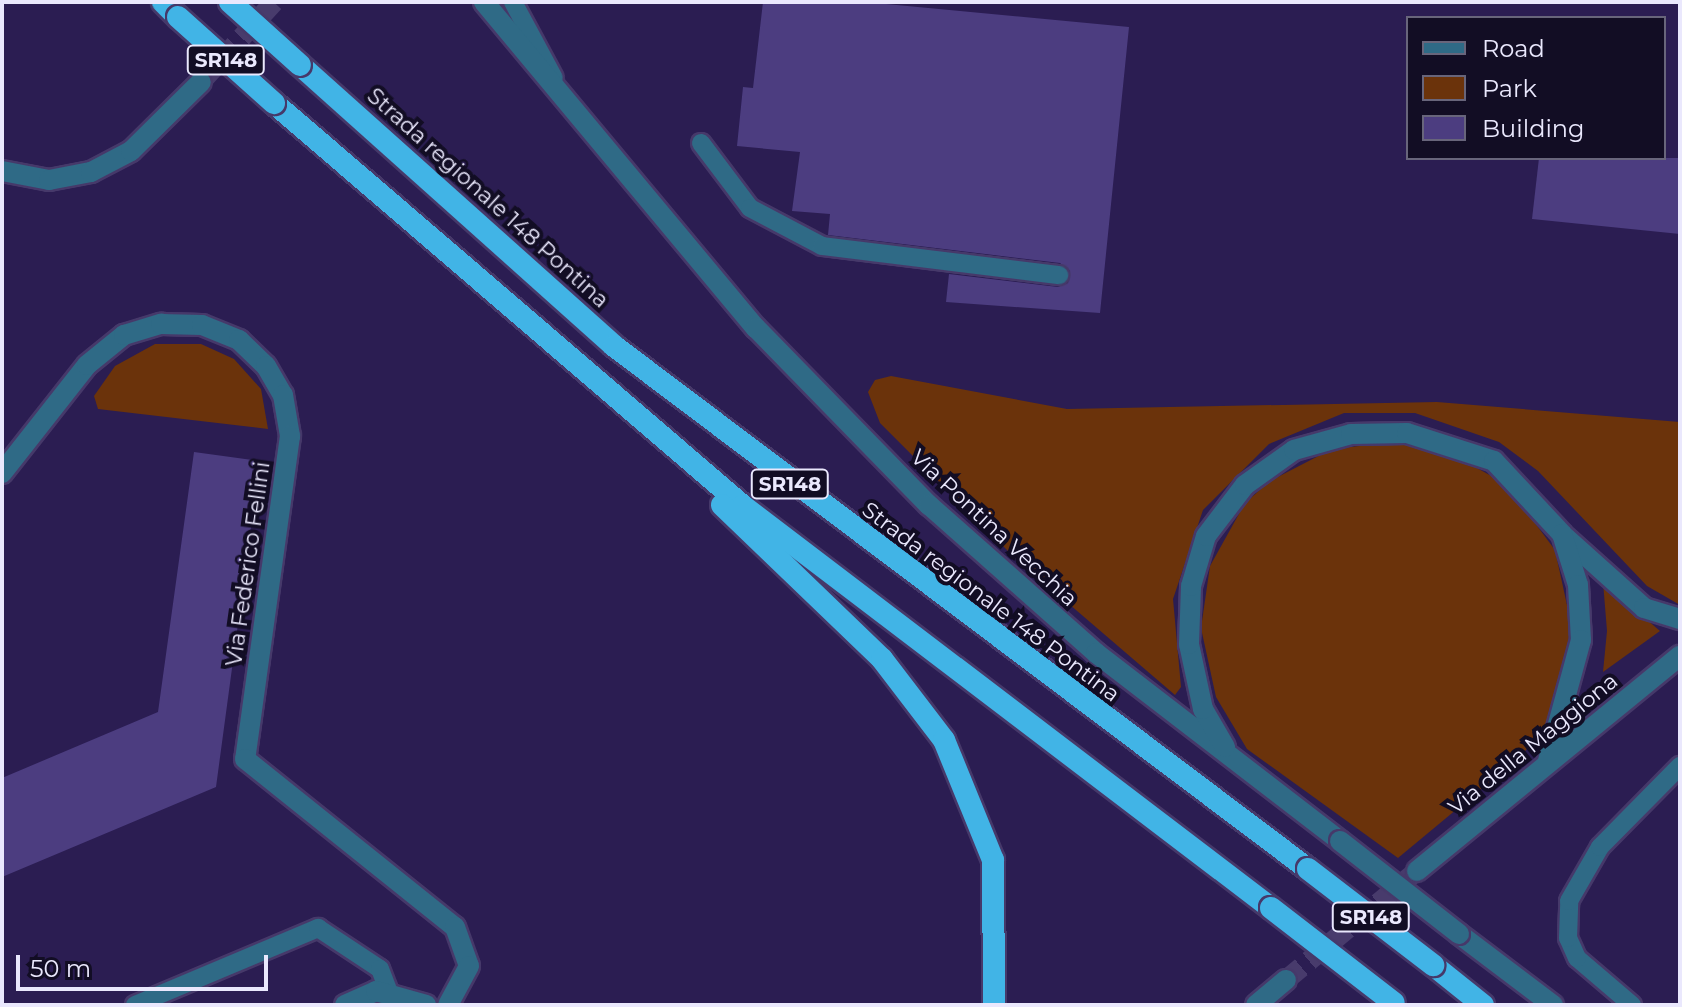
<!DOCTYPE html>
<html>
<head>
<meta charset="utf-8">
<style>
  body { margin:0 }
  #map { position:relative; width:1682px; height:1007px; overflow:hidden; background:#2b1d52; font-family:Montserrat,sans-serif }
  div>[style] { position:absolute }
  .green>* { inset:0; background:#6b330b }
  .building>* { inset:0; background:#4c3d80 }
  .tertiary-tunnel>* { height:20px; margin-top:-10px; transform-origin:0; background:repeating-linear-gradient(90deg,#483b6c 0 20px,transparent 0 30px) }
  .roads { filter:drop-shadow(2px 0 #46396a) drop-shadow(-2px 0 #46396a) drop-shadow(0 2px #46396a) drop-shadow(0 -2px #46396a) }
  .service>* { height:18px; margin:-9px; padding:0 9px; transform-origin:9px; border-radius:9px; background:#2f6a86 }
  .minor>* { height:20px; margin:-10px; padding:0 10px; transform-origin:10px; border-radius:10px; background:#2f6a86 }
  .tertiary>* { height:20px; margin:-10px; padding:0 10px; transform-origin:10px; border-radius:10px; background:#2f6a86 }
  .trunk>* { height:22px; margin:-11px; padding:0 11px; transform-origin:11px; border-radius:11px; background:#41b4e6 }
  .bridges { filter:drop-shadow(2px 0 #46396a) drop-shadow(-2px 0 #46396a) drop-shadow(0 2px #46396a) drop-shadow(0 -2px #46396a) }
  .tertiary-bridge>* { height:20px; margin:-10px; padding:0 10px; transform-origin:10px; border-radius:10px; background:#2f6a86 }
  .trunk-bridge>* { height:22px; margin:-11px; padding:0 11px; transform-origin:11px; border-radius:11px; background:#41b4e6 }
  span { translate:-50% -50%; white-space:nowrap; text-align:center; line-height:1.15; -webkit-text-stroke:8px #120d24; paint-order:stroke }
  .shield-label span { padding:2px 6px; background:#120d24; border:2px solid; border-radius:6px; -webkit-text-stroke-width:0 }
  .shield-label { font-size:20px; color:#eae8fd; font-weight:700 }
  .street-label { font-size:22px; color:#eae8fd }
  .frame { position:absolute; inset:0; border:4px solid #eae8fd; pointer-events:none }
  .legend { position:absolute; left:1406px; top:16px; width:260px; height:144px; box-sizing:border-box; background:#120d24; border:2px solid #68657b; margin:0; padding:10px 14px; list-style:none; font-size:24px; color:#eae8fd }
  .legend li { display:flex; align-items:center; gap:16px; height:40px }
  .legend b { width:40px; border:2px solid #68657b }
  .scale { position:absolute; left:16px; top:955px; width:252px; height:36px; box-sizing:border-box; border:4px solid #eae8fd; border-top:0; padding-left:10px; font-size:24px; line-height:28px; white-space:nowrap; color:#eae8fd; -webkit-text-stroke:6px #120d24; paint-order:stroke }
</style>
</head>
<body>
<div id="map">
  <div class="green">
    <i style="clip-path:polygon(155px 344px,201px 344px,234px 359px,261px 389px,268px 429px,98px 409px,94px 396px,115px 366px)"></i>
    <i style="clip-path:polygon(891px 376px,1067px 409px,1437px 402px,1680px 422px,1680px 605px,1647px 586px,1538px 471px,1499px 442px,1415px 413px,1344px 413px,1269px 444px,1203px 510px,1173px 599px,1181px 687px,1175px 695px,1012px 555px,880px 423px,868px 392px,875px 380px)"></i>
    <i style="clip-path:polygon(1396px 442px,1453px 455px,1506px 484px,1555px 550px,1572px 628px,1561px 695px,1545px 726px,1522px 755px,1398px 858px,1247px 749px,1216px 697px,1201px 628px,1210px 566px,1245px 503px,1270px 481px,1332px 449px)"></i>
    <i style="clip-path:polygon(1603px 582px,1660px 631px,1603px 672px,1607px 631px)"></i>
  </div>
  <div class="building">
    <i style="clip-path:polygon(763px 2px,865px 2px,1129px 27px,1100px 313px,946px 302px,949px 274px,1058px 287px,1068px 283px,1070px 271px,1060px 263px,828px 235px,830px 214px,792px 211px,800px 152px,737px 146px,743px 87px,753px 88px)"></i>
    <i style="clip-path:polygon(1539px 158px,1680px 158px,1680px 234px,1532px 219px)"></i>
    <i style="clip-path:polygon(194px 452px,260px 461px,216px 787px,2px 877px,2px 778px,158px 712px)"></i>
  </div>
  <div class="tertiary-tunnel">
    <i style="left:201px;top:82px;width:108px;rotate:-47.6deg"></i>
    <i style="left:1286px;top:980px;width:170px;rotate:-39.8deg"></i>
  </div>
  <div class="roads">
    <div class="service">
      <i style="left:513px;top:2px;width:86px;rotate:61.7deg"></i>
      <i style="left:701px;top:143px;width:81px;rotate:53deg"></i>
      <i style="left:750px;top:208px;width:81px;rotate:27.8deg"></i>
      <i style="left:822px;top:246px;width:239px;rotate:7deg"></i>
      <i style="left:135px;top:1005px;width:199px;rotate:-22.8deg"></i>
      <i style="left:318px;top:928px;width:74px;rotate:33.5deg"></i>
      <i style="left:380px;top:969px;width:25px;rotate:69deg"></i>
      <i style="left:1632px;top:1005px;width:72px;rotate:-139.5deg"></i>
      <i style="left:1577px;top:958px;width:22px;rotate:-114deg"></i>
      <i style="left:1568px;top:938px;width:37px;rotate:-88deg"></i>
      <i style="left:1569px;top:901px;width:62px;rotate:-60.1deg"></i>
      <i style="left:1600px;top:847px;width:114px;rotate:-45.4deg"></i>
    </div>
    <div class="minor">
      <i style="left:2px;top:473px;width:137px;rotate:-51.8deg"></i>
      <i style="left:87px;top:365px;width:48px;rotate:-39deg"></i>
      <i style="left:124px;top:335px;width:39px;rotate:-17deg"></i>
      <i style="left:161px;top:324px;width:41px;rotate:1.4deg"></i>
      <i style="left:202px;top:325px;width:40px;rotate:22deg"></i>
      <i style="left:239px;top:340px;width:37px;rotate:44deg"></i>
      <i style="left:266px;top:366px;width:34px;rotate:60deg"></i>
      <i style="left:283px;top:395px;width:42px;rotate:80.3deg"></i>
      <i style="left:290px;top:436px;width:326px;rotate:97.9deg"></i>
      <i style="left:245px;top:759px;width:269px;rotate:38.7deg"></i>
      <i style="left:455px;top:927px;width:41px;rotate:70.3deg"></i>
      <i style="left:469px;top:966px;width:44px;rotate:118.3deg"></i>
    </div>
    <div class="tertiary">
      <i style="left:484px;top:2px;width:425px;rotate:50.2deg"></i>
      <i style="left:756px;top:328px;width:248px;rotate:45.7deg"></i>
      <i style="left:929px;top:505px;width:223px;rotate:41.5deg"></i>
      <i style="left:1096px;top:653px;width:308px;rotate:37.6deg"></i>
      <i style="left:2px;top:171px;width:48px;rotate:10.8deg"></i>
      <i style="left:49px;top:180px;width:43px;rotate:-10.8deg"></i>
      <i style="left:91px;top:172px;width:45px;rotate:-27.7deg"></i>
      <i style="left:131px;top:151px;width:98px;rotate:-44.6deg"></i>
      <i style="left:1565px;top:537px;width:106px;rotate:41.9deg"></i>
      <i style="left:1644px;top:608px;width:38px;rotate:17deg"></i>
      <i style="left:1225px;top:747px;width:44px;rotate:-120.1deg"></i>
      <i style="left:1203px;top:709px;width:66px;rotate:-102.2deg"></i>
      <i style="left:1189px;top:644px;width:58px;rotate:-88deg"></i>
      <i style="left:1191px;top:586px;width:52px;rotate:-73.3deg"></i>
      <i style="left:1206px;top:536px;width:64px;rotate:-52.6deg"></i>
      <i style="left:1245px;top:485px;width:60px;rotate:-35.5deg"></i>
      <i style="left:1294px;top:450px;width:59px;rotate:-15.7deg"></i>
      <i style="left:1351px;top:434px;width:56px;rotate:-1deg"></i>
      <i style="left:1407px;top:433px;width:91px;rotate:17.8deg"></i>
      <i style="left:1494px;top:461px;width:100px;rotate:47deg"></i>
      <i style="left:1562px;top:534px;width:53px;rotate:72.6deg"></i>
      <i style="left:1578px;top:585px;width:55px;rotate:86.9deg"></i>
      <i style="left:1581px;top:640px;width:125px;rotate:105.3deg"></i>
      <i style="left:1417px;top:871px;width:340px;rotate:-39.3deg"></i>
      <i style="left:1459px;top:934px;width:118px;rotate:37.1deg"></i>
      <i style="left:345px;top:1005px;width:34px;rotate:-24deg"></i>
      <i style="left:376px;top:991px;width:52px;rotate:15.6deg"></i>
      <i style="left:1256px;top:1005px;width:39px;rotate:-40deg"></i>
    </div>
    <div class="trunk">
      <i style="left:163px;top:2px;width:21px;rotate:45deg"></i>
      <i style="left:300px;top:65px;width:421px;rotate:41.8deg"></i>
      <i style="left:614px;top:346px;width:869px;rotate:37deg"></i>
      <i style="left:274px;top:103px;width:618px;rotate:40.67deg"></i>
      <i style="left:743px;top:506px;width:664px;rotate:37.28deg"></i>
      <i style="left:722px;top:505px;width:222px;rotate:43.9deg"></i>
      <i style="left:882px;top:659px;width:102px;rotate:52.6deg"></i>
      <i style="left:944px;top:740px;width:130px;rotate:67.8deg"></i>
      <i style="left:993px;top:860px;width:145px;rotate:89.6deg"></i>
      <i style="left:1433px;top:965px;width:64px;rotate:38.7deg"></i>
    </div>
  </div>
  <div class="bridges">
    <div class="tertiary-bridge">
      <i style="left:1340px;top:841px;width:151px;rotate:38deg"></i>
    </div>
    <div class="trunk-bridge">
      <i style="left:230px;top:2px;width:94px;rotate:42deg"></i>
      <i style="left:178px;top:17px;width:129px;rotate:41.9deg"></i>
      <i style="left:1308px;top:869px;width:158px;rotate:37.5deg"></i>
      <i style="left:1271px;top:908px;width:155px;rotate:37.7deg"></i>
    </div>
  </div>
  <div class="shield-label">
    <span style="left:226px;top:60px">SR148</span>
    <span style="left:790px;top:484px">SR148</span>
    <span style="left:1371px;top:917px">SR148</span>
  </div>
  <div class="street-label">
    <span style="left:488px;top:198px;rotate:42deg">Strada regionale 148 Pontina</span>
    <span style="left:994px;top:528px;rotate:43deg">Via Pontina Vecchia</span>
    <span style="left:248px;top:564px;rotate:-82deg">Via Federico Fellini</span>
    <span style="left:991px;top:602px;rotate:37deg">Strada regionale 148 Pontina</span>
    <span style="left:1533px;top:744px;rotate:-39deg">Via della Maggiona</span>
  </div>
  <div class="frame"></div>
  <ul class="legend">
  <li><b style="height:10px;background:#2f6a86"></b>Road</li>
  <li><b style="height:22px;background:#6b330b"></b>Park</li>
  <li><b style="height:22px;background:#4c3d80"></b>Building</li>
  </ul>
  <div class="scale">50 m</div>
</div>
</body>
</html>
